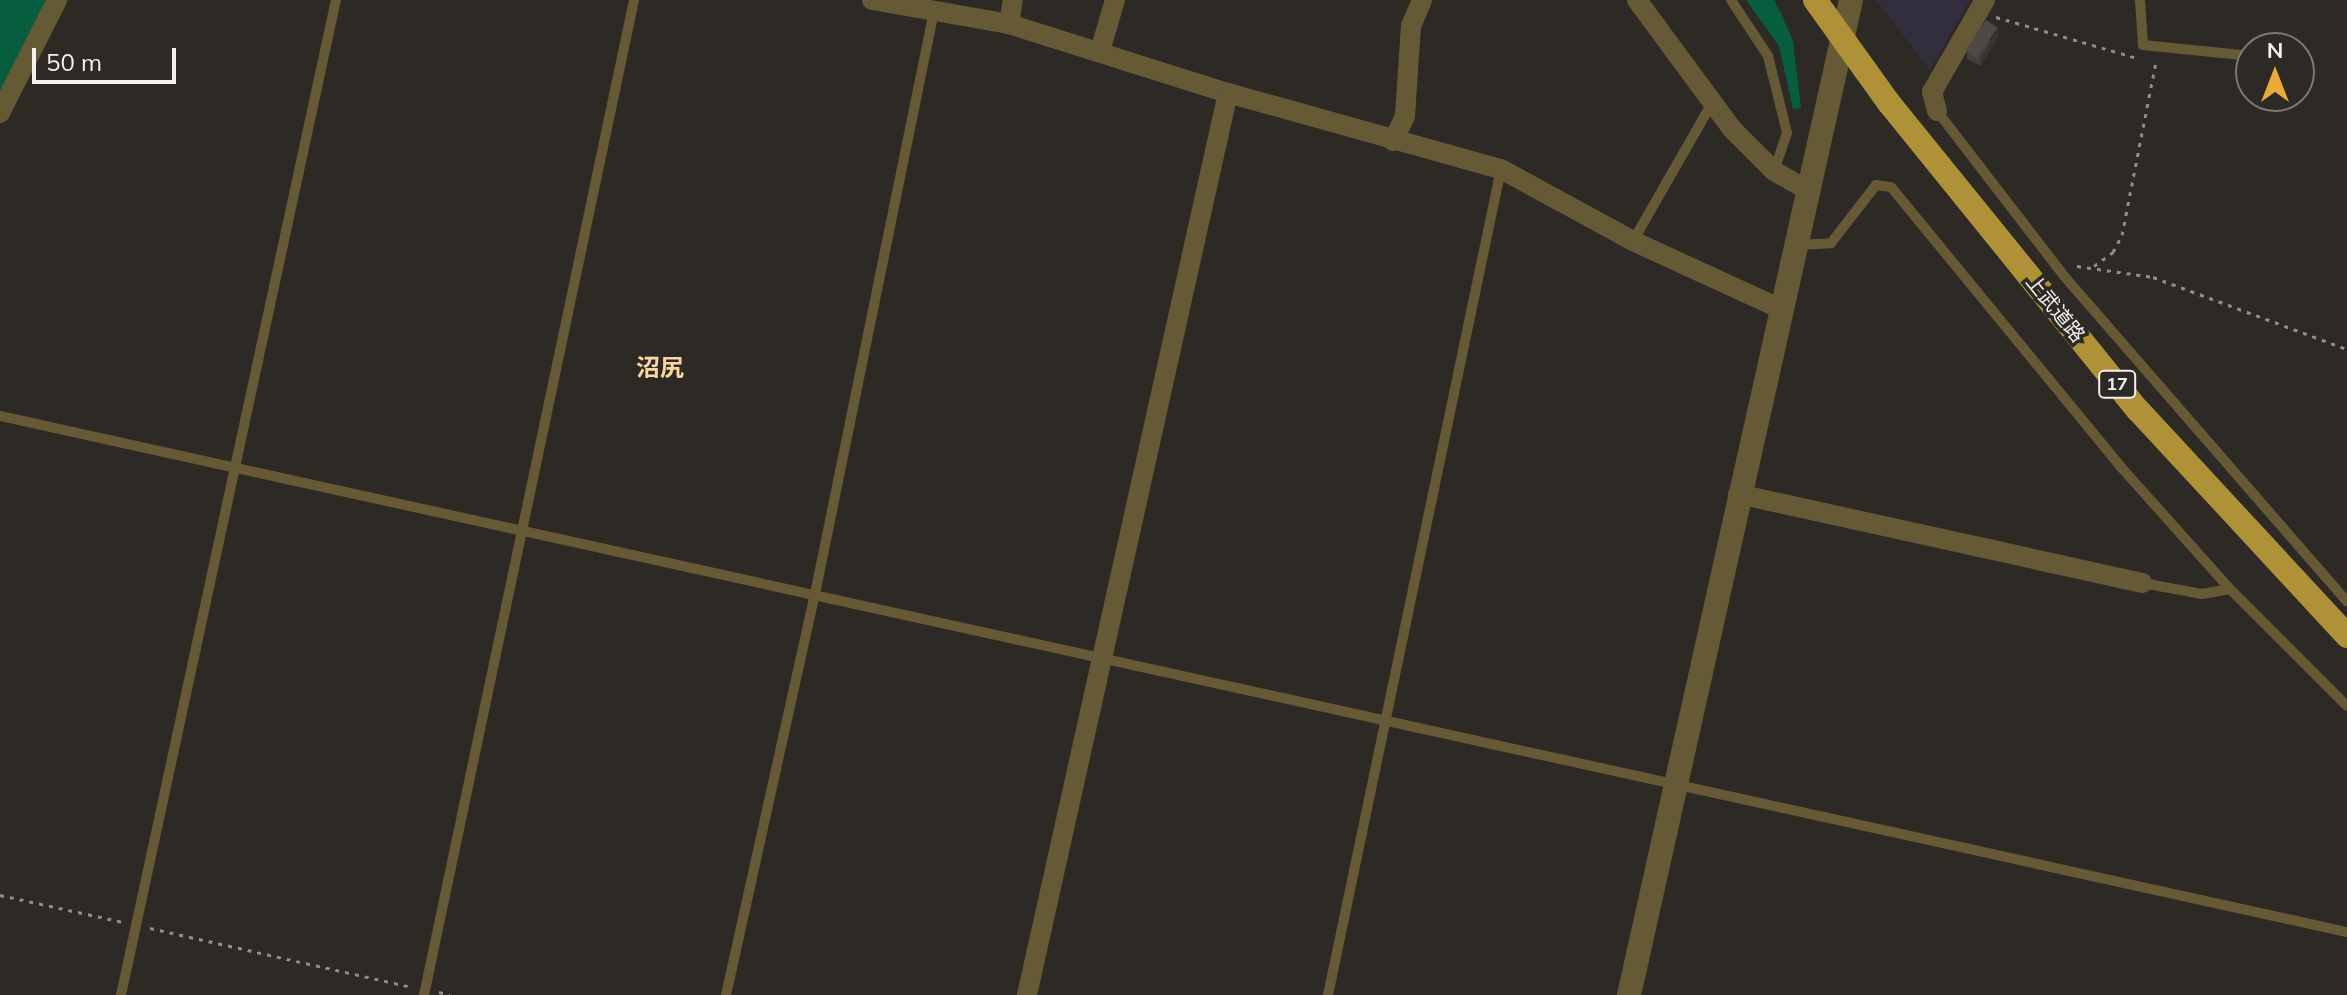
<!DOCTYPE html>
<html>
<head>
<meta charset="utf-8">
<style>
  body { margin:0 }
  #map { position:relative; width:2347px; height:995px; overflow:hidden; background:#2d2925; font-family:Mulish,"Noto Sans JP",sans-serif }
  div>[style] { position:absolute }
  .commercial>* { inset:0; background:#322e3e }
  .green>* { inset:0; background:#075e3e }
  .path>* { height:3px; margin-top:-1.5px; transform-origin:0; background:repeating-linear-gradient(90deg,#918e8a 0 4px,transparent 0 10px) }
  .service>* { height:10px; margin:-5px; padding:0 5px; transform-origin:5px; border-radius:5px; background:#665a36 }
  .minor>* { height:20px; margin:-10px; padding:0 10px; transform-origin:10px; border-radius:10px; background:#665a36 }
  .tertiary>* { height:24px; margin:-12px; padding:0 12px; transform-origin:12px; border-radius:12px; background:#665a36 }
  .trunk>* { height:24px; margin:-12px; padding:0 12px; transform-origin:12px; border-radius:12px; background:#af9237 }
  .wall>* { inset:0; background:#433f3b }
  .shaded-wall>* { inset:0; background:#373330 }
  .building>* { inset:0; background:#4e4945; transform-origin:0 0 }
  span { translate:-50% -50%; white-space:nowrap; text-align:center; line-height:1.15; -webkit-text-stroke:7px #2d2925; paint-order:stroke }
  .shield-label span { padding:2px 6px; background:#2d2925; border:2px solid; border-radius:6px; -webkit-text-stroke-width:0 }
  .shield-label { font-size:18px; color:#f3f0ed; font-weight:700 }
  .street-label { font-size:20px; color:#f3f0ed }
  .quarter-label { font-size:24px; color:#fad6a0; font-weight:700 }
  .north { position:absolute; left:2235px; top:32px; width:80px; height:80px; box-sizing:border-box; background:#2d2925; border:2px solid #7c7975; border-radius:50%; rotate:0deg; font-size:22px; font-weight:700; line-height:32px; text-align:center; color:#f3f0ed }
  .north::after { content:''; display:block; margin:auto; width:28px; height:36px; background:#eaaa39; clip-path:polygon(50% 0,100% 100%,50% 72%,0 100%) }
  .scale { position:absolute; left:32px; top:48px; width:144px; height:36px; box-sizing:border-box; border:4px solid #f3f0ed; border-top:0; padding-left:10px; font-size:24px; line-height:28px; white-space:nowrap; color:#f3f0ed; -webkit-text-stroke:6px #2d2925; paint-order:stroke }
</style>
</head>
<body>
<div id="map">
  <div class="commercial">
    <i style="clip-path:polygon(1876px 0,1970px 0,1930px 70px)"></i>
  </div>
  <div class="green">
    <i style="clip-path:polygon(0 0,50px 0,0 95px)"></i>
    <i style="clip-path:polygon(1746px 0,1774px 0,1782px 15px,1793px 41px,1801px 108px,1793px 109px,1779px 46px)"></i>
  </div>
  <div class="path">
    <i style="left:1996px;top:17px;width:144px;rotate:16.2deg"></i>
    <i style="left:2077px;top:266px;width:77px;rotate:8.2deg"></i>
    <i style="left:2153px;top:277px;width:207px;rotate:20.4deg"></i>
    <i style="left:2094px;top:266px;width:24px;rotate:-36deg"></i>
    <i style="left:2113px;top:252px;width:19px;rotate:-62deg"></i>
    <i style="left:2122px;top:235px;width:177px;rotate:-78.9deg"></i>
    <i style="left:0;top:895px;width:126px;rotate:12.4deg"></i>
    <i style="left:150px;top:928px;width:269px;rotate:12.7deg"></i>
    <i style="left:439px;top:992px;width:11px;rotate:15deg"></i>
  </div>
  <div class="service">
    <i style="left:1731px;top:0;width:67px;rotate:56.5deg"></i>
    <i style="left:1768px;top:56px;width:79px;rotate:76.1deg"></i>
    <i style="left:1787px;top:133px;width:40px;rotate:108.9deg"></i>
    <i style="left:2140px;top:0;width:45px;rotate:86.2deg"></i>
    <i style="left:2143px;top:45px;width:109px;rotate:5.8deg"></i>
    <i style="left:1937px;top:111px;width:208px;rotate:52.4deg"></i>
    <i style="left:2064px;top:276px;width:431px;rotate:49deg"></i>
    <i style="left:1633px;top:241px;width:157px;rotate:-60.2deg"></i>
    <i style="left:1798px;top:245px;width:33px;rotate:-3deg"></i>
    <i style="left:1831px;top:243px;width:73px;rotate:-52.2deg"></i>
    <i style="left:1876px;top:185px;width:15px;rotate:8deg"></i>
    <i style="left:1891px;top:187px;width:361px;rotate:50.6deg"></i>
    <i style="left:2120px;top:466px;width:165px;rotate:48.2deg"></i>
    <i style="left:2230px;top:589px;width:165px;rotate:45deg"></i>
    <i style="left:0;top:416px;width:2403px;rotate:12.4deg"></i>
    <i style="left:2142px;top:583px;width:61px;rotate:10.4deg"></i>
    <i style="left:2202px;top:594px;width:28px;rotate:-10deg"></i>
    <i style="left:121px;top:995px;width:1018px;rotate:-77.81deg"></i>
    <i style="left:424px;top:995px;width:1017px;rotate:-78.08deg"></i>
    <i style="left:726px;top:995px;width:411px;rotate:-77.5deg"></i>
    <i style="left:815px;top:594px;width:595px;rotate:-78.46deg"></i>
    <i style="left:1328px;top:995px;width:844px;rotate:-78.17deg"></i>
  </div>
  <div class="minor">
    <i style="left:872px;top:0;width:139px;rotate:9.9deg"></i>
    <i style="left:1009px;top:24px;width:230px;rotate:17.5deg"></i>
    <i style="left:1228px;top:93px;width:283px;rotate:15.6deg"></i>
    <i style="left:1501px;top:169px;width:150px;rotate:28.6deg"></i>
    <i style="left:1633px;top:241px;width:165px;rotate:24.7deg"></i>
    <i style="left:1637px;top:0;width:162px;rotate:53.6deg"></i>
    <i style="left:1733px;top:130px;width:58px;rotate:45deg"></i>
    <i style="left:1774px;top:171px;width:40px;rotate:29.7deg"></i>
    <i style="left:1009px;top:24px;width:24px;rotate:-81deg"></i>
    <i style="left:1100px;top:51px;width:53px;rotate:-73.6deg"></i>
    <i style="left:1937px;top:111px;width:20px;rotate:-105deg"></i>
    <i style="left:1932px;top:92px;width:106px;rotate:-60.1deg"></i>
    <i style="left:0;top:113px;width:127px;rotate:-63.2deg"></i>
    <i style="left:1393px;top:141px;width:28px;rotate:-64deg"></i>
    <i style="left:1405px;top:116px;width:90px;rotate:-86.2deg"></i>
    <i style="left:1411px;top:26px;width:28px;rotate:-67deg"></i>
    <i style="left:1738px;top:494px;width:414px;rotate:12.4deg"></i>
    <i style="left:1027px;top:995px;width:924px;rotate:-77.44deg"></i>
  </div>
  <div class="tertiary">
    <i style="left:1629px;top:995px;width:1019px;rotate:-77.42deg"></i>
  </div>
  <div class="trunk">
    <i style="left:1815px;top:0;width:127px;rotate:54.3deg"></i>
    <i style="left:1889px;top:103px;width:395px;rotate:51deg"></i>
    <i style="left:2138px;top:410px;width:308px;rotate:47.2deg"></i>
  </div>
  <div class="wall">
    <i style="clip-path:polygon(1998px 36px,1981px 66px,1967px 59px,1967px 52px)"></i>
  </div>
  <div class="shaded-wall">
    <i style="clip-path:polygon(1998px 28px,1998px 36px,1981px 66px,1981px 58px)"></i>
  </div>
  <div class="building">
    <i style="left:1986px;top:20px;width:14px;height:37px;rotate:34deg"></i>
  </div>
  <div class="shield-label">
    <span style="left:2117px;top:384px">17</span>
  </div>
  <div class="street-label">
    <span style="left:2056px;top:308px;rotate:51deg">上武道路</span>
  </div>
  <div class="quarter-label">
    <span style="left:660px;top:368px">沼尻</span>
  </div>
  <div class="north">N</div>
  <div class="scale">50 m</div>
</div>
</body>
</html>
